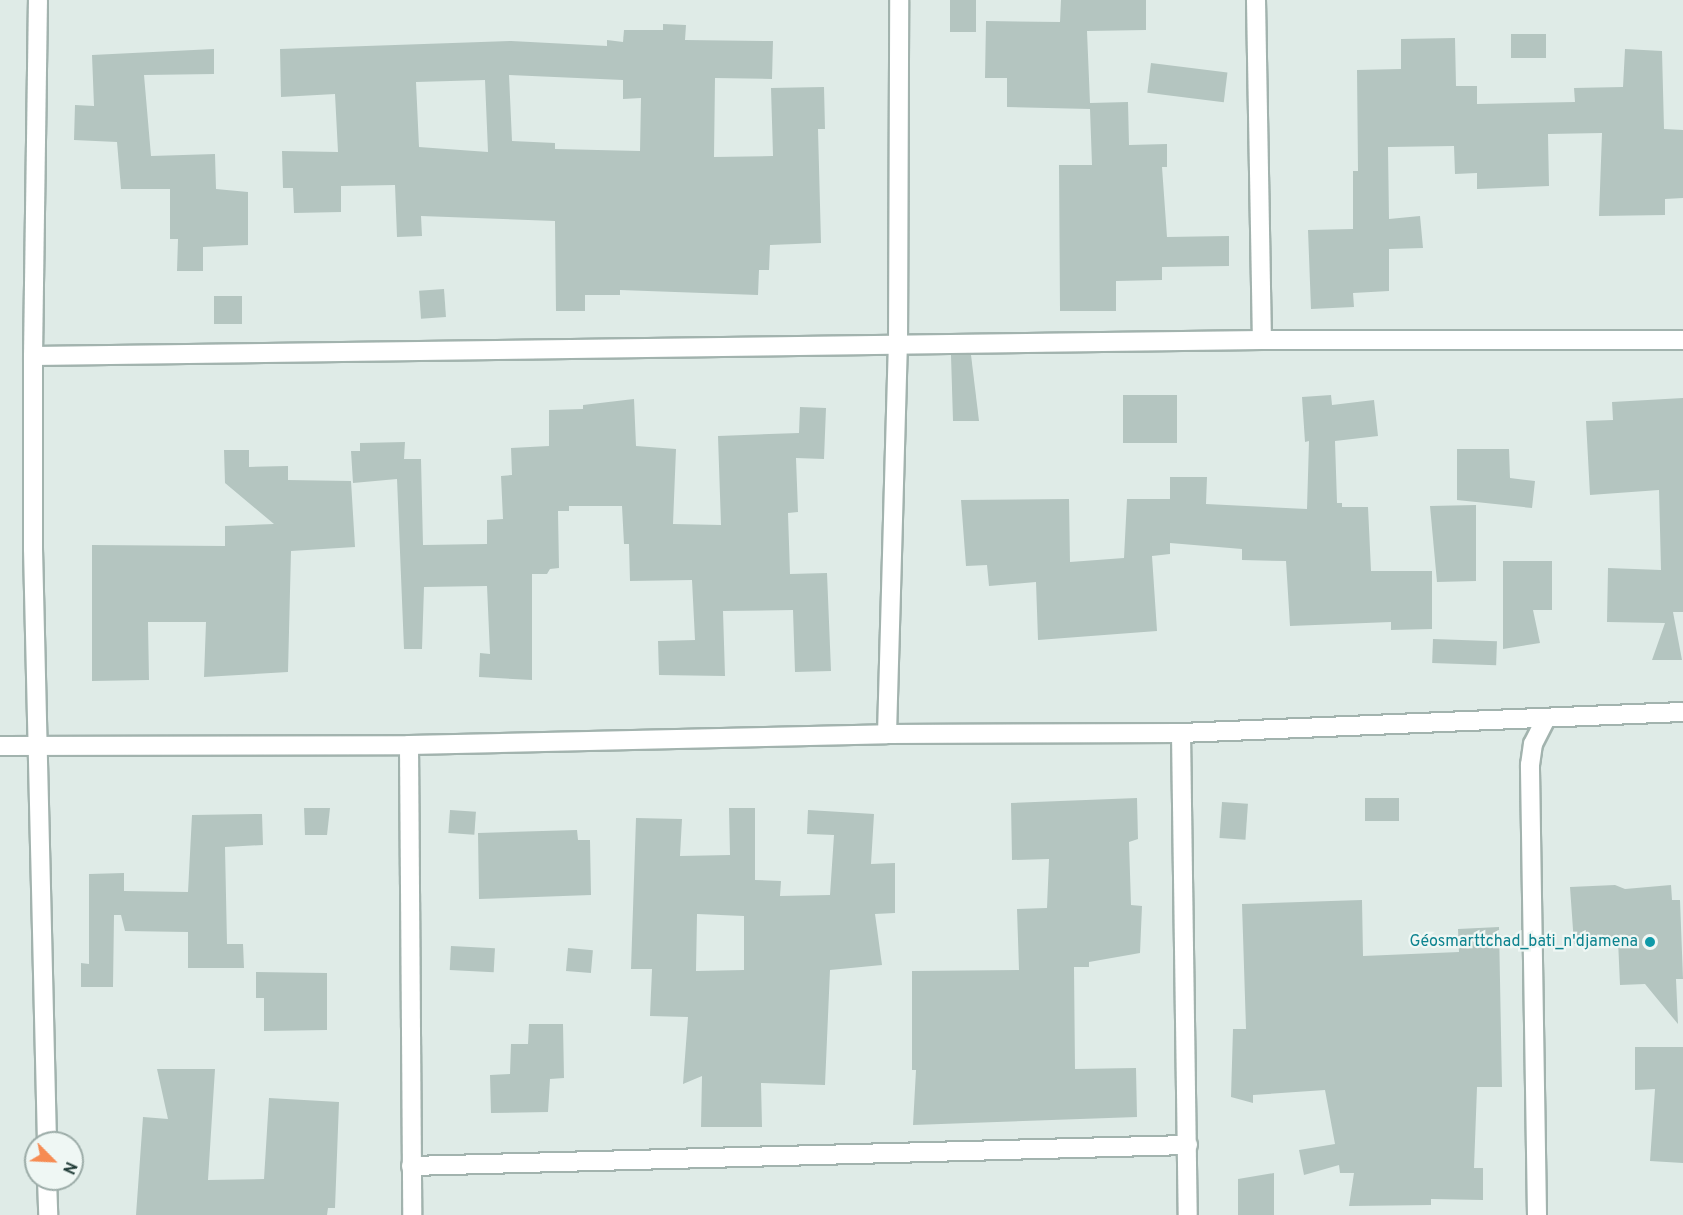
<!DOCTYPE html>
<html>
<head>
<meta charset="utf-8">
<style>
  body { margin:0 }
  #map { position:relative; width:1683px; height:1215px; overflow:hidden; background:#dfebe7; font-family:Overpass,sans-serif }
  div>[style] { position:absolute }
  .building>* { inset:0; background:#b4c5c0; transform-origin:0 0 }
  .roads { filter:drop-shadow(2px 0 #a2b3ae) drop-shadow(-2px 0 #a2b3ae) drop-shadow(0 2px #a2b3ae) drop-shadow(0 -2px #a2b3ae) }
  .minor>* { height:18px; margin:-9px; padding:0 9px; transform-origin:9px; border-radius:9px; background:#fff }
  .dots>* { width:16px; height:16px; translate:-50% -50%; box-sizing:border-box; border:3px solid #eff7f4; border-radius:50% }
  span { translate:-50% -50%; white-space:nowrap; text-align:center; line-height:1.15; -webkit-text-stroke:4.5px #eff7f4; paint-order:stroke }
  .culture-label { font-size:16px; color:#0d838f }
  .right { translate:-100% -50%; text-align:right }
  .north { position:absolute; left:24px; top:1131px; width:60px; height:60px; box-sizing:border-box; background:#eff7f4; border:2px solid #9caca8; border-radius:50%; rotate:114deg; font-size:16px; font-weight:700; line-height:24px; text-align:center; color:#1f3b36 }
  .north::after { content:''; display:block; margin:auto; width:21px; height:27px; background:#f68b52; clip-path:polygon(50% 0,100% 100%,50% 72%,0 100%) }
</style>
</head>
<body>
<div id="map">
  <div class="building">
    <i style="left:950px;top:0;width:26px;height:32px"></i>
    <i style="clip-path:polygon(1061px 0,1146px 0,1146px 30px,1087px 31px,1090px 103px,1128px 102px,1129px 145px,1167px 144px,1167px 167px,1162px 167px,1167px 237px,1229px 236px,1229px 266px,1162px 267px,1162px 280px,1116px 281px,1116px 311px,1060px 311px,1059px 165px,1092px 165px,1090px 109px,1007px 107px,1007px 78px,985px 78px,986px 21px,1060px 22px)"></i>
    <i style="clip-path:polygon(evenodd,663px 24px,686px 25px,685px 40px,773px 41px,772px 79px,715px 78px,714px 157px,773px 156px,771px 88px,824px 87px,825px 129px,818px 129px,821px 243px,770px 245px,769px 270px,759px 270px,758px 295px,620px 290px,620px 295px,585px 295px,585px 311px,556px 311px,555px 221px,421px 216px,422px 236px,397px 237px,395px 185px,341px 186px,341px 212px,294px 213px,293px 188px,283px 188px,282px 151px,338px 152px,335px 94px,281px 97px,280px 49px,511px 41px,607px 46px,607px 40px,623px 42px,624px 30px,663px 30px,663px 24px,509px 75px,623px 80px,623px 99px,641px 98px,640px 151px,555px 149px,555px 143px,512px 141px,509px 75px,663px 24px,485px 80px,488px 152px,419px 147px,416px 82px,485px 80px)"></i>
    <i style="left:1511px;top:34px;width:35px;height:24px"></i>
    <i style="clip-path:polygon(1455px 38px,1456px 86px,1477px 86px,1477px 104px,1575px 102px,1574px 88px,1623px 87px,1625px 49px,1662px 51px,1664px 129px,1683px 130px,1683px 198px,1665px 199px,1665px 215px,1599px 216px,1602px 133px,1548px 134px,1549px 186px,1477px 189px,1477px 173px,1455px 174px,1454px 146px,1388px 147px,1389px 219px,1420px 216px,1423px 248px,1389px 249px,1389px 291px,1353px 293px,1354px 307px,1311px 309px,1308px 230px,1353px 229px,1353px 171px,1358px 171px,1357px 70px,1401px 69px,1401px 39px)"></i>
    <i style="clip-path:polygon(214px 49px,214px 74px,144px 75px,151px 156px,215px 154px,216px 189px,248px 192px,248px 245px,203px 247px,203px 271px,177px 271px,178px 239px,170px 239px,170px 189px,121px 189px,117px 142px,74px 140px,75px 105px,94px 106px,92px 55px)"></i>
    <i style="left:1151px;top:63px;width:77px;height:30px;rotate:7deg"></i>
    <i style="left:444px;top:289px;width:28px;height:25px;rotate:86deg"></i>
    <i style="left:214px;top:296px;width:28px;height:28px"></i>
    <i style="clip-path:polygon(951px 355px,971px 355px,979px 421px,953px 421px)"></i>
    <i style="left:1123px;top:395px;width:54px;height:48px"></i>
    <i style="clip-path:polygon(1331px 395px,1332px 405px,1374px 400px,1378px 436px,1335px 441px,1337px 503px,1342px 503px,1342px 507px,1368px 507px,1371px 571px,1432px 571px,1432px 629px,1391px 630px,1391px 622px,1290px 626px,1286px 561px,1242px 560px,1242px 549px,1170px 543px,1170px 554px,1152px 556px,1157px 631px,1038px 640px,1036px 582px,989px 586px,987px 565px,966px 566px,961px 500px,1069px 499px,1070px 562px,1124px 558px,1127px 499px,1170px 499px,1170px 477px,1207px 477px,1206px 504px,1307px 509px,1309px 441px,1305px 442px,1302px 397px)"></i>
    <i style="clip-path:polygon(1683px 398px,1683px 612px,1673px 612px,1682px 660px,1652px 660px,1665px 623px,1607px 622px,1608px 568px,1661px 570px,1659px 490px,1590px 495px,1586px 421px,1613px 420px,1612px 402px)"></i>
    <i style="clip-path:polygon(634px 399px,636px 446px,676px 449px,673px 524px,721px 525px,718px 436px,799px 433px,800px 407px,826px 408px,824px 459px,796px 458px,798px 512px,788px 513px,790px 574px,827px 573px,831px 671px,795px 672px,793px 610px,723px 611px,725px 676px,659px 675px,658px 641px,695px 640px,692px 580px,630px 581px,629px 544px,624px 544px,622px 506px,569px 506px,569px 511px,558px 511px,559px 568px,550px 569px,547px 574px,532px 574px,532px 680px,479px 677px,480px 653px,490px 654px,487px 586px,424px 587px,422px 649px,404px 649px,397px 479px,353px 483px,351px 451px,360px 451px,360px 443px,405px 442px,404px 459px,421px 459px,423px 545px,487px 544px,487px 520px,503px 519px,501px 476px,512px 475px,511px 448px,549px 446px,549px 410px,583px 409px,583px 405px)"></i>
    <i style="clip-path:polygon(1457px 449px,1509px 449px,1510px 478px,1535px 481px,1532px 508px,1457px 500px)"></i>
    <i style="clip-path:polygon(224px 450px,249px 450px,249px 467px,288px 466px,288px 480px,351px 481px,355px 547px,291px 551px,288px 672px,204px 677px,206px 622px,148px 622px,149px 680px,92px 681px,92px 545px,225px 546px,225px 526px,274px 524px,225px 483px)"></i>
    <i style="clip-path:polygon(1476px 505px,1476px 581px,1437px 582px,1430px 506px)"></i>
    <i style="clip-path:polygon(1503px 561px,1552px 561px,1552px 610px,1533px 610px,1540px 643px,1503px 649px)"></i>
    <i style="left:1433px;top:639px;width:64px;height:24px;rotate:2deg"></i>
    <i style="clip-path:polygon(1137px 798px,1138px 839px,1129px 842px,1131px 905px,1142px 906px,1140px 953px,1089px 962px,1089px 967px,1074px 967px,1075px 1069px,1136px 1068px,1137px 1117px,913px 1125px,916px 1070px,912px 1070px,912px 971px,1019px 970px,1017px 909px,1047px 908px,1049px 859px,1012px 860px,1011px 803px)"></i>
    <i style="left:1365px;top:798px;width:34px;height:23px"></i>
    <i style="left:1222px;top:802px;width:26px;height:36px;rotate:4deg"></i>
    <i style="clip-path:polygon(304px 808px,330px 808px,327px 835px,305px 835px)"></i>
    <i style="clip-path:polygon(evenodd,729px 808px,755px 808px,755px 880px,781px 881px,780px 896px,830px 895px,834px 835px,807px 834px,808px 810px,874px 814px,871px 864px,895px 863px,895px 913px,875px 914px,882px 965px,830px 970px,825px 1085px,761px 1083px,762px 1127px,701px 1127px,702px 1076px,683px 1084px,688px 1017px,650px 1016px,652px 969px,631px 969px,636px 818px,682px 819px,680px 856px,730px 855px,729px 808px,697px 914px,744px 916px,744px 970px,696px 971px,697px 914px)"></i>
    <i style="left:450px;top:810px;width:26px;height:23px;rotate:4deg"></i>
    <i style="clip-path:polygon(262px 814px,263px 845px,225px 847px,227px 944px,243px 944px,244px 968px,188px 968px,188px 932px,125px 931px,121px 915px,114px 915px,113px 987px,81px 987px,81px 963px,89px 964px,89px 874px,124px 873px,124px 891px,188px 892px,192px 815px)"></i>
    <i style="clip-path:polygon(577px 830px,578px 840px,590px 840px,591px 895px,479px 899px,478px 833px)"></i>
    <i style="clip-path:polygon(1615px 885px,1625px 889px,1671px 885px,1672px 900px,1680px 900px,1683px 979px,1676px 979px,1678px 1024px,1645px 984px,1620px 985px,1618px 940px,1574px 944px,1570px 887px)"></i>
    <i style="clip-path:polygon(1362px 900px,1363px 956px,1459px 952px,1458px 929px,1499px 927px,1502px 1087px,1477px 1087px,1474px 1168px,1483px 1168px,1483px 1200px,1431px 1199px,1431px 1205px,1349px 1206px,1354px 1173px,1340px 1173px,1339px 1165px,1304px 1175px,1299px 1150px,1335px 1144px,1325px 1090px,1253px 1095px,1253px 1103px,1231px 1097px,1233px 1029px,1246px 1029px,1242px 904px)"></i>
    <i style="left:451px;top:946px;width:44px;height:24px;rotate:3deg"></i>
    <i style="left:568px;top:948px;width:25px;height:23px;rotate:5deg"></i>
    <i style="clip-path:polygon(256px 972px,327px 973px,327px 1030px,264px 1031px,264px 998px,256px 998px)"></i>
    <i style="clip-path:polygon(529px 1024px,563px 1024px,564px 1078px,550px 1079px,548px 1112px,491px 1113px,490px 1075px,510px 1074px,511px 1044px,528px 1044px)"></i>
    <i style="clip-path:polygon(1635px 1047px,1683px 1047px,1683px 1163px,1650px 1161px,1655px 1089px,1635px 1090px)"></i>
    <i style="clip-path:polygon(157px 1069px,215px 1069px,208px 1180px,264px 1179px,269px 1098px,339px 1102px,335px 1208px,328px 1208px,327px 1215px,136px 1215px,143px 1117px,168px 1119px)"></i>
    <i style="clip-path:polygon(1274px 1173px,1274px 1215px,1238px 1215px,1238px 1179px)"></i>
  </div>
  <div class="roads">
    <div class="minor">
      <i style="left:1256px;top:0;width:340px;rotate:89deg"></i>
      <i style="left:33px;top:356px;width:356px;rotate:-89.2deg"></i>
      <i style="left:1181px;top:733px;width:482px;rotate:89.2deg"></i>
      <i style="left:887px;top:734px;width:387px;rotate:-88.4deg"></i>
      <i style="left:898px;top:347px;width:347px;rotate:-89.8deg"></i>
      <i style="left:409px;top:745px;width:470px;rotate:89.6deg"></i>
      <i style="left:0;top:746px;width:409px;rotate:-0.1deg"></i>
      <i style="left:409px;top:745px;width:478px;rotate:-1.3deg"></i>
      <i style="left:887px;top:734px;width:294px;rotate:-0.2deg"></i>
      <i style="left:1181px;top:733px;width:502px;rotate:-2.4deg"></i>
      <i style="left:47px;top:1143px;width:594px;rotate:-91.35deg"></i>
      <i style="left:33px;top:549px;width:193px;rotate:-90deg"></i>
      <i style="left:33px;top:356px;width:1229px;rotate:-0.75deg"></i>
      <i style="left:1262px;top:340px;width:421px"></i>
      <i style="left:411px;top:1166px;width:777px;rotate:-1.55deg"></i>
      <i style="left:47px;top:1179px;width:36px;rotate:88deg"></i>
      <i style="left:1537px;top:1215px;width:450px;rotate:-90.9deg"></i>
      <i style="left:1530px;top:765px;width:21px;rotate:-82deg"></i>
      <i style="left:1533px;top:744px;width:29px;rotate:-63deg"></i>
    </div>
  </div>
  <div class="dots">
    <i style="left:1650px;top:942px;background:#0f9aa8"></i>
  </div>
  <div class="culture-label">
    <span class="right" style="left:1638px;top:942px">Géosmarttchad_bati_n'djamena</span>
  </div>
  <div class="north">N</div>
</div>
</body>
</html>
